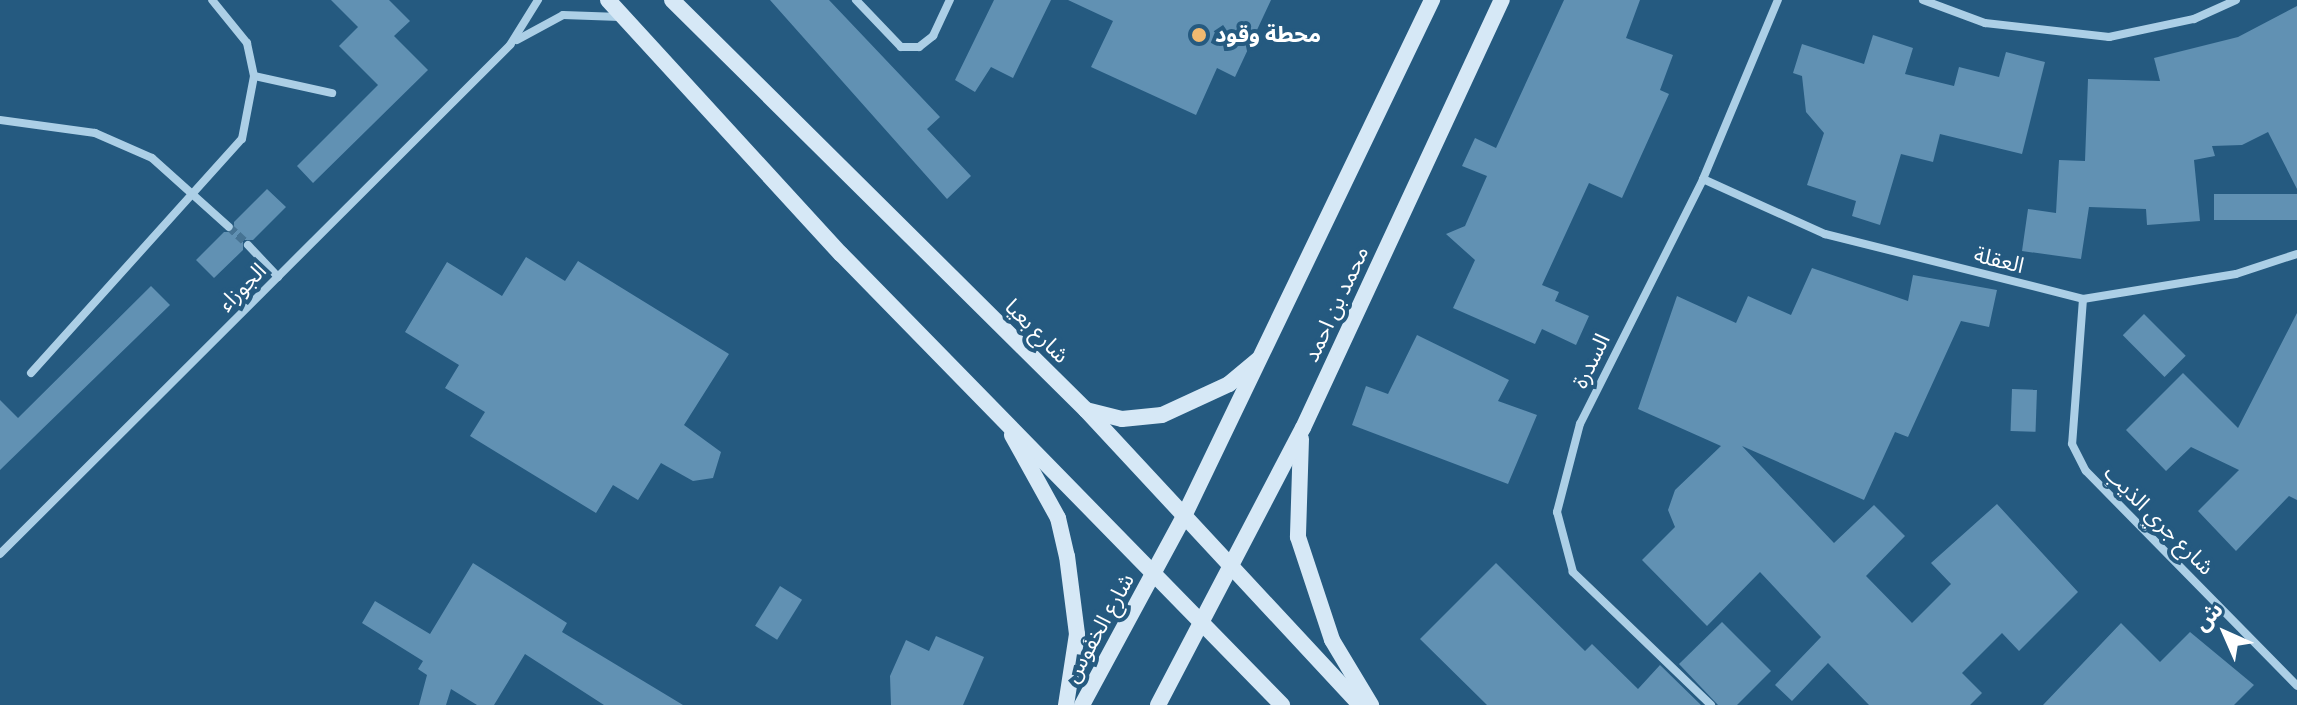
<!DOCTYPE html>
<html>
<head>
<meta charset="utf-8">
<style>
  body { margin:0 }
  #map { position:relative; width:2297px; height:705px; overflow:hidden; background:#255a80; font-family:"Archivo Narrow","Noto Sans Arabic",sans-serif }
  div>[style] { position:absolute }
  .building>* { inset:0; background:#6191b3; transform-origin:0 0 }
  .street-tunnel>* { height:8px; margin-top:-4px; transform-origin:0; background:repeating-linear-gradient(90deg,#467393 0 8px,transparent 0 12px) }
  .street>* { height:8px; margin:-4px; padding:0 4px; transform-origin:4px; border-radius:4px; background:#accfe6 }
  .secondary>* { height:16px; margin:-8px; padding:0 8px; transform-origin:8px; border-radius:8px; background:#d6e8f6 }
  .dots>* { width:22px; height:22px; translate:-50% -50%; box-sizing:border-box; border:4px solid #255a80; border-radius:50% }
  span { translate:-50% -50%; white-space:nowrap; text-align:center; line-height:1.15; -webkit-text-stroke:8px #255a80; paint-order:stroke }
  .poi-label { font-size:22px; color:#fff; font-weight:700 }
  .left { translate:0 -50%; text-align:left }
  .street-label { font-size:22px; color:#fff }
  .north { position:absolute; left:2185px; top:593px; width:80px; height:80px; -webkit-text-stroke:6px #255a80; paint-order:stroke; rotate:315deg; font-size:22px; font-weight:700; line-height:32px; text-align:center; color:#fff }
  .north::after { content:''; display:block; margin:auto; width:28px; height:36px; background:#fff; clip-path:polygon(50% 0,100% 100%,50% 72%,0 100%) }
</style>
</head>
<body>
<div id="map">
  <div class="building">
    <i style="clip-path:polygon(331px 0,389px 0,410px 21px,394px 36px,428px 70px,313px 183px,297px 166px,378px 85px,339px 46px,358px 27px)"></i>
    <i style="clip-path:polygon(770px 0,829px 0,940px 117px,927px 129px,971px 176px,947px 199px)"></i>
    <i style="clip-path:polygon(994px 0,1051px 0,1013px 78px,991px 67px,975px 92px,955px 80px)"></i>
    <i style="clip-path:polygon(1068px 0,1271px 0,1235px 77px,1217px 68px,1196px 115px,1091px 67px,1113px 21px)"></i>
    <i style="clip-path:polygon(1564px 0,1640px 0,1626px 38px,1673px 55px,1660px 90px,1669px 94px,1622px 198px,1589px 183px,1542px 285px,1559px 292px,1555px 301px,1589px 316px,1576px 345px,1542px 329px,1535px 344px,1453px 308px,1475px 260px,1446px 234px,1465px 226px,1487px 176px,1462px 166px,1475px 138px,1496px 148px)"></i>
    <i style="clip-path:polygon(2297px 6px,2297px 189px,2268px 132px,2242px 145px,2212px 146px,2215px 156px,2194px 160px,2200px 221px,2147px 225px,2146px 209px,2089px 207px,2081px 259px,2022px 251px,2028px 209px,2056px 213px,2059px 160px,2085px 161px,2088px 79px,2160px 81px,2154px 58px,2238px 37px)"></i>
    <i style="clip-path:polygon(1873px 35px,1913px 48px,1905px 74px,1954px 86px,1959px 67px,1999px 77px,2006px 52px,2045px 62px,2022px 154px,1940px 134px,1933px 162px,1901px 154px,1880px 225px,1852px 216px,1856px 201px,1807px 185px,1824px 133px,1806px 112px,1802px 76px,1793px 73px,1802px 44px,1864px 64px)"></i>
    <i style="clip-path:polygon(267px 189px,286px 207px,253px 240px,243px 240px,243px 250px,214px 278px,196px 260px,224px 232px,234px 232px,234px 222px)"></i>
    <i style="left:2297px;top:194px;width:26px;height:83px;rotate:90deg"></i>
    <i style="clip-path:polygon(526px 257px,565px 281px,578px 261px,729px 354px,684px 425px,721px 452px,713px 478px,693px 481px,661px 463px,638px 500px,613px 485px,596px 513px,470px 436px,485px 412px,445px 388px,459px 365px,405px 332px,447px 262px,502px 296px)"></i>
    <i style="clip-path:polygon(1812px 268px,1908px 301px,1913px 275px,1997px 290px,1989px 327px,1961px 321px,1908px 437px,1895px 432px,1864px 500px,1742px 446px,1834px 543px,1874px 505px,1905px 536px,1866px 576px,1912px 623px,1951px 584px,1931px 563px,1997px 504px,2078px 592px,2019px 651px,2002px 633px,1962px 673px,1982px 693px,1970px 705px,1869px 705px,1828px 663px,1792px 701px,1775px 685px,1821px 637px,1760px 572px,1707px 626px,1642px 560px,1675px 527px,1668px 510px,1675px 490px,1721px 446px,1638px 409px,1677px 296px,1736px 323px,1748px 296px,1791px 315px)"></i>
    <i style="clip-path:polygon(151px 286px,170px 305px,0 470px,0 400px,18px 418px)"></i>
    <i style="clip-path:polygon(2297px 313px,2297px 500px,2289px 496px,2236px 551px,2198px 511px,2239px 470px,2191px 447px,2166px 471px,2126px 430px,2183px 373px,2238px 428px)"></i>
    <i style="left:2144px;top:314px;width:59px;height:30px;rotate:45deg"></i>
    <i style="clip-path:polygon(1417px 335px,1509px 380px,1498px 401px,1537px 415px,1508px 484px,1352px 425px,1366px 386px,1388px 394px)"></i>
    <i style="left:2012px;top:389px;width:25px;height:42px;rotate:2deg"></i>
    <i style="clip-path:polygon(473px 563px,567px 623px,562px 632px,683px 705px,604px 705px,525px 654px,494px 705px,477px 705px,451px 689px,446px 705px,419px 705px,427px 675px,418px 669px,423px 661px,362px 623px,375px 601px,430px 634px)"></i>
    <i style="clip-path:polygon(1496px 563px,1585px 651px,1592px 644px,1638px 689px,1660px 665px,1701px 705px,1487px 705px,1420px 639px)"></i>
    <i style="left:780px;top:586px;width:26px;height:47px;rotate:32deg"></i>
    <i style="clip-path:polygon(1722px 622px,1771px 671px,1737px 705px,1718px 705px,1679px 664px)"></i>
    <i style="clip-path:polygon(2121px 623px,2160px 662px,2190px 632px,2254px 685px,2234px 705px,2043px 705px)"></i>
    <i style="clip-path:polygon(936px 636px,984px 657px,963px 705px,891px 705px,890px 676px,906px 640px,929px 651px)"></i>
  </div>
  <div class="street-tunnel">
    <i style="left:229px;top:227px;width:26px;rotate:43deg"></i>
  </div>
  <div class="street">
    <i style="left:856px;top:0;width:65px;rotate:46.2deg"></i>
    <i style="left:901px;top:47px;width:18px"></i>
    <i style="left:919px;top:47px;width:18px;rotate:-38deg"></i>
    <i style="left:933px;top:36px;width:40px;rotate:-65deg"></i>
    <i style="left:1923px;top:0;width:66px;rotate:20.4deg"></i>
    <i style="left:1985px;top:23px;width:125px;rotate:6.4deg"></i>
    <i style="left:2109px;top:37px;width:87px;rotate:-12deg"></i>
    <i style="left:2194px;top:19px;width:46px;rotate:-24.3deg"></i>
    <i style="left:517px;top:40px;width:52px;rotate:-28.5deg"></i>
    <i style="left:563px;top:15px;width:57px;rotate:2deg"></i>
    <i style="left:254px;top:76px;width:80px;rotate:12.3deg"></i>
    <i style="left:0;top:120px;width:96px;rotate:7.8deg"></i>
    <i style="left:95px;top:133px;width:62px;rotate:23.7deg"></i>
    <i style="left:152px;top:158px;width:103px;rotate:41.9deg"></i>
    <i style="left:1703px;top:179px;width:134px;rotate:24.3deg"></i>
    <i style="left:1825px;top:234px;width:266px;rotate:14.1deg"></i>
    <i style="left:2083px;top:299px;width:155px;rotate:-9.3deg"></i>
    <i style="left:2236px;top:274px;width:64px;rotate:-18.2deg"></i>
    <i style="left:248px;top:245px;width:44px;rotate:46.8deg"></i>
    <i style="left:2083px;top:299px;width:145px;rotate:94.3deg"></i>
    <i style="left:2072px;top:444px;width:30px;rotate:63deg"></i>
    <i style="left:2086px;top:471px;width:301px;rotate:45.5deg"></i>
    <i style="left:31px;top:373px;width:315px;rotate:-48deg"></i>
    <i style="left:242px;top:139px;width:64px;rotate:-79.2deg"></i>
    <i style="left:254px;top:76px;width:34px;rotate:-102deg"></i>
    <i style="left:247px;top:43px;width:55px;rotate:-129.1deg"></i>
    <i style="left:0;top:554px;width:721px;rotate:-44.94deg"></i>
    <i style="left:510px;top:45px;width:53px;rotate:-58.1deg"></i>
    <i style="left:1711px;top:705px;width:192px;rotate:-136.1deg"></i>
    <i style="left:1573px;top:572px;width:62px;rotate:-104.9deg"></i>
    <i style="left:1557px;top:512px;width:91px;rotate:-75.4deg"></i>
    <i style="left:1580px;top:424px;width:274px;rotate:-63.3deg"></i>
    <i style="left:1703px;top:179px;width:194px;rotate:-67.3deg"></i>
  </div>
  <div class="secondary">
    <i style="left:608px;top:0;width:345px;rotate:47.5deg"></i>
    <i style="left:841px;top:254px;width:631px;rotate:45.64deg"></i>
    <i style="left:672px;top:0;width:583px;rotate:44.72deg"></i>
    <i style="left:1086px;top:410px;width:403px;rotate:47.1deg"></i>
    <i style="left:1086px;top:410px;width:37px;rotate:14deg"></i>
    <i style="left:1122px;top:419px;width:40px;rotate:-5.7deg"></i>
    <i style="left:1162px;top:415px;width:74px;rotate:-24.8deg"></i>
    <i style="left:1229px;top:384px;width:38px;rotate:-40deg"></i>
    <i style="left:1012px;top:435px;width:95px;rotate:61deg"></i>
    <i style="left:1058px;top:518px;width:39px;rotate:77deg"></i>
    <i style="left:1067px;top:556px;width:79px;rotate:82.7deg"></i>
    <i style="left:1077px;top:634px;width:72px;rotate:98.8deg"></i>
    <i style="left:1301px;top:439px;width:98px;rotate:91.8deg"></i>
    <i style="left:1298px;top:537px;width:108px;rotate:71.7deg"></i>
    <i style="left:1332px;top:640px;width:76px;rotate:59deg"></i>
    <i style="left:1082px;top:705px;width:215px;rotate:-61.6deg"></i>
    <i style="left:1184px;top:516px;width:573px;rotate:-64.33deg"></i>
    <i style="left:1158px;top:705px;width:313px;rotate:-62.4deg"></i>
    <i style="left:1303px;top:428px;width:472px;rotate:-65.1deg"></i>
  </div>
  <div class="dots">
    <i style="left:1199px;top:35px;background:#f0b970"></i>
  </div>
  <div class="poi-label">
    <span class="left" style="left:1215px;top:35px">محطة وقود</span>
  </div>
  <div class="street-label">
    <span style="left:1999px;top:260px;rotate:14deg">العقلة</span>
    <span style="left:242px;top:287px;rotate:-45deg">الجوزاء</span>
    <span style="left:1336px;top:304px;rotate:-65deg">محمد بن احمد</span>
    <span style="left:1037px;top:331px;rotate:45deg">شارع بعيا</span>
    <span style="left:1591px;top:361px;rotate:-64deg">السدرة</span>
    <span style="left:2159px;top:520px;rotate:45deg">شارع جري الذيب</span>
    <span style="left:1099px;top:628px;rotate:-61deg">شارع الخفوس</span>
  </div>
  <div class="north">ش</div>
</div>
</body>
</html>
